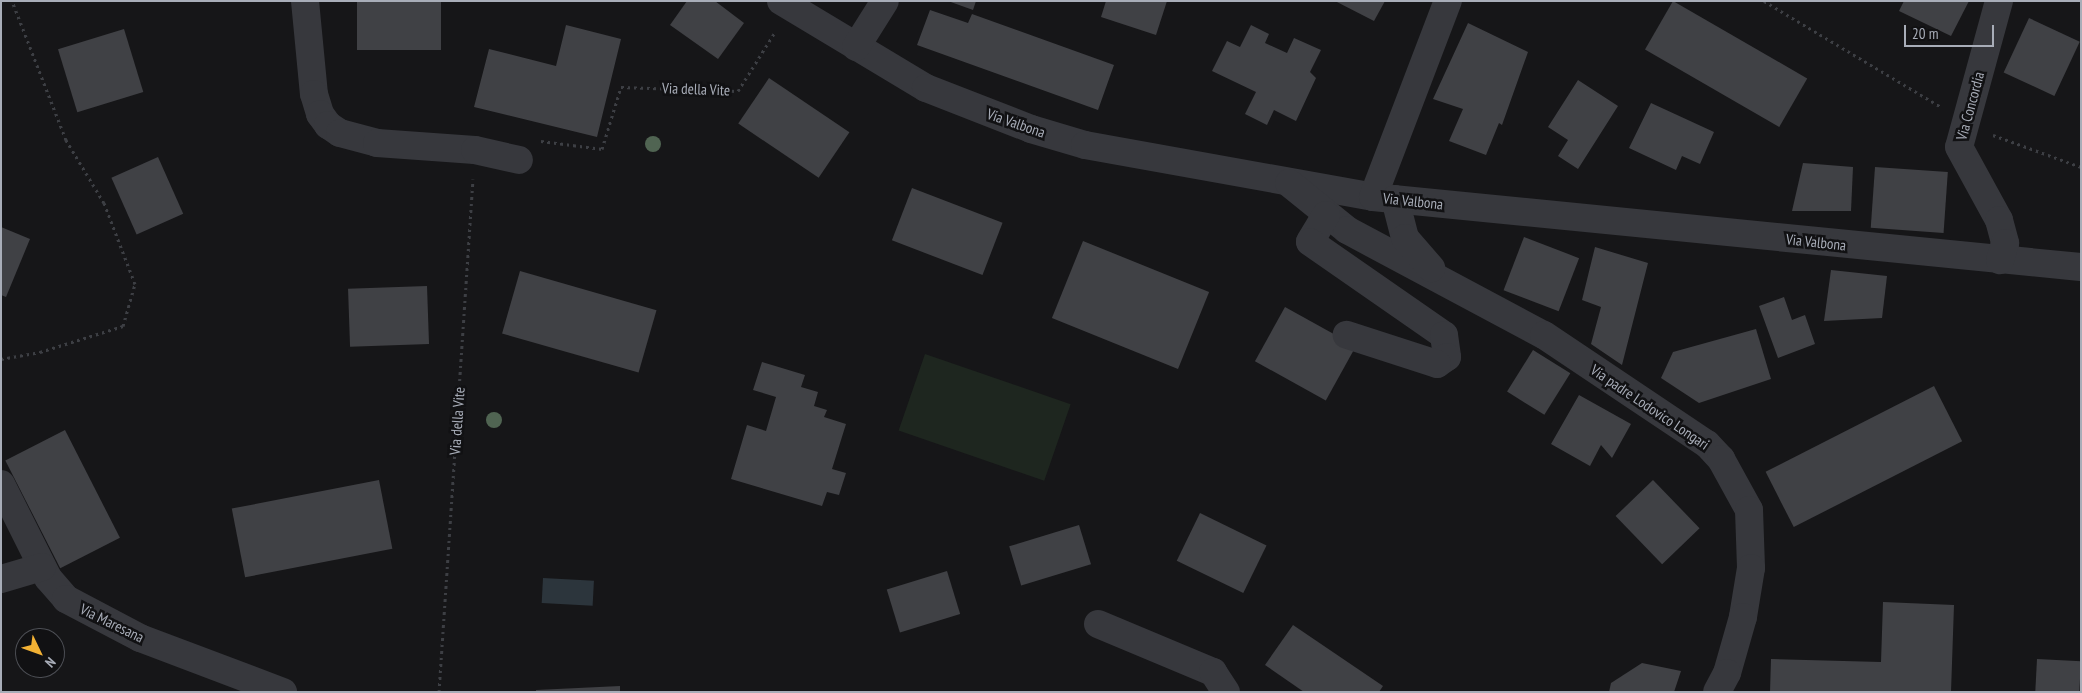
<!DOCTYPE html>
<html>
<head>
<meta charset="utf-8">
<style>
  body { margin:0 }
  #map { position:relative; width:2082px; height:693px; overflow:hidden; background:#161618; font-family:"PT Sans Narrow",sans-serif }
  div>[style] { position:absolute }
  .green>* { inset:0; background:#1e261f; transform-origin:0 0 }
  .water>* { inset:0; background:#2c353c; transform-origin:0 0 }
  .building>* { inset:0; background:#404145; transform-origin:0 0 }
  .path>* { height:3px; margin-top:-1.5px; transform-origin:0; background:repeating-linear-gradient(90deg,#3d3f44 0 2.5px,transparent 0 6.5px) }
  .minor>* { height:28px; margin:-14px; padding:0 14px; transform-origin:14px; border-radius:14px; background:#37383d }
  .trees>* { width:16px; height:16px; margin:-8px; border-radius:50%; background:#506452 }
  span { translate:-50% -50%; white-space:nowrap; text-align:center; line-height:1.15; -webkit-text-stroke:5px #111113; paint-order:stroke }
  .street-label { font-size:15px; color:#a8adb8 }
  .frame { position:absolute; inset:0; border:2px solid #a8adb8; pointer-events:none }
  .north { position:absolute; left:15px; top:628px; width:50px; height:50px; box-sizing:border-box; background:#111113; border:1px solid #4d4f55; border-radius:50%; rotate:132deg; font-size:14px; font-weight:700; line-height:20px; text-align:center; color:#a8adb8 }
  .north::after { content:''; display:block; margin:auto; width:18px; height:22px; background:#f2b134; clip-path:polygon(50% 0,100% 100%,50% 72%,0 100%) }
  .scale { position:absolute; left:1904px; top:25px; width:90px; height:22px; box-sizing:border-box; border:2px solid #a8adb8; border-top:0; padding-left:6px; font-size:15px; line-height:18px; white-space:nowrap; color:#a8adb8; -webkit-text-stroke:4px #111113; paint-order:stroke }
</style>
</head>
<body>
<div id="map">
  <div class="green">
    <i style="left:925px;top:354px;width:154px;height:81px;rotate:19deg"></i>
  </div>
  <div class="water">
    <i style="left:543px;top:578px;width:51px;height:25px;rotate:3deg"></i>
  </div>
  <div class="building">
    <i style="left:357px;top:1px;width:84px;height:49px"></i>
    <i style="clip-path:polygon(687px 1px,715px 1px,744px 23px,718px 59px,670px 25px)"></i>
    <i style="clip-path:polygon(948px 1px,976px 1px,973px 10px)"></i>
    <i style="clip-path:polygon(1106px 1px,1167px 1px,1156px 35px,1101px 17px)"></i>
    <i style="clip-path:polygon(1335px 1px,1385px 1px,1374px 21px)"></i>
    <i style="left:1673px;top:1px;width:155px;height:56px;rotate:30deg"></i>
    <i style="clip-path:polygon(1904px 1px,1969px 1px,1951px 36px,1899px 11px)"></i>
    <i style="clip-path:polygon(930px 10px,968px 23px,972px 14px,1114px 65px,1098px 110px,917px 45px)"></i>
    <i style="left:2029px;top:18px;width:56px;height:60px;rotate:25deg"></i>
    <i style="clip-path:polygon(1468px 23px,1528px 52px,1502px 125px,1499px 123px,1486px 155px,1449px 141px,1463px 109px,1433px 99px)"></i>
    <i style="clip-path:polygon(566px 25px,621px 39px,597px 137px,474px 107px,489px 49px,556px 66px)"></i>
    <i style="clip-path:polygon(1251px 25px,1269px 34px,1265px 43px,1287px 53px,1294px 38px,1321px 50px,1310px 72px,1316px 78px,1296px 121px,1274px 110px,1267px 125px,1245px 114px,1256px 92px,1212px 71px,1227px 41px,1240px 47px)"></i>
    <i style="left:124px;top:29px;width:66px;height:69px;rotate:73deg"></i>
    <i style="left:769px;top:78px;width:97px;height:55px;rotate:34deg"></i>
    <i style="clip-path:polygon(1578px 80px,1618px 106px,1578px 169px,1558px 156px,1568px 140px,1548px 127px)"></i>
    <i style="clip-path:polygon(1651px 103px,1714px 132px,1700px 164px,1682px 156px,1676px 170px,1629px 148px)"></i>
    <i style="left:158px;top:157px;width:62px;height:51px;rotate:66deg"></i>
    <i style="clip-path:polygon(1803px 163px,1853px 167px,1851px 211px,1792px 211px)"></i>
    <i style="left:1875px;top:167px;width:73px;height:61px;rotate:4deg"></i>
    <i style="left:912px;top:188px;width:97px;height:56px;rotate:21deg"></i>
    <i style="clip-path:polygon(1px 227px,30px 239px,6px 297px,1px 295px)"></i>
    <i style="left:1524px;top:237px;width:59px;height:57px;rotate:21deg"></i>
    <i style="left:1083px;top:241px;width:136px;height:83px;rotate:22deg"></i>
    <i style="clip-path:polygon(1595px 247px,1648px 263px,1622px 365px,1591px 344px,1601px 307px,1582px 300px)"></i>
    <i style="clip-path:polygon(1831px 270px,1887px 276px,1882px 318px,1824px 321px)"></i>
    <i style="left:520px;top:271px;width:142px;height:65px;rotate:16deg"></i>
    <i style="left:427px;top:286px;width:58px;height:79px;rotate:88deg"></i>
    <i style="clip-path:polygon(1784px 297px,1792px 320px,1805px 315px,1815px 344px,1778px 358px,1759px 306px)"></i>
    <i style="left:1285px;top:307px;width:81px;height:62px;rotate:29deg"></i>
    <i style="clip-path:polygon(1756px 329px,1771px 379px,1699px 403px,1661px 378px,1673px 352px)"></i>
    <i style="left:1533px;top:350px;width:44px;height:49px;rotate:32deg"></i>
    <i style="clip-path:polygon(762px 362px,805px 375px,801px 387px,818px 392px,814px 406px,827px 410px,824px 417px,846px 424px,832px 469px,846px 473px,839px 495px,827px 492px,822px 506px,731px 479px,747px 425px,766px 431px,776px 397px,753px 390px)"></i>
    <i style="left:1934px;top:386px;width:62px;height:189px;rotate:63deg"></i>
    <i style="clip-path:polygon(1579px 395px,1631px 424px,1612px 458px,1601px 445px,1590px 466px,1551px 444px)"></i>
    <i style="left:65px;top:430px;width:121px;height:67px;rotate:63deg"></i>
    <i style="left:379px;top:480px;width:70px;height:150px;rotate:79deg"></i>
    <i style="left:1653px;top:480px;width:67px;height:52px;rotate:46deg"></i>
    <i style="left:1200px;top:513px;width:74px;height:53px;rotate:26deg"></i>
    <i style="left:1079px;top:525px;width:41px;height:73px;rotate:73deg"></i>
    <i style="left:947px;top:571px;width:45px;height:63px;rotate:73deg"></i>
    <i style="clip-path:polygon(1883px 602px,1954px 605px,1951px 692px,1770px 692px,1771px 659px,1881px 662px)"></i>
    <i style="clip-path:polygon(1293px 625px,1383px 686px,1379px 692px,1304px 692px,1265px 665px)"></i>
    <i style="left:2037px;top:659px;width:44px;height:33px;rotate:3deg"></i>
    <i style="clip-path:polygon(1642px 663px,1681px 671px,1674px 692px,1609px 692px,1611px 683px)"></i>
    <i style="clip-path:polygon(620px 686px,620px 692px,536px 692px,536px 690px)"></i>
  </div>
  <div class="path">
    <i style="left:1764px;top:1px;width:206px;rotate:30.9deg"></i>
    <i style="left:1993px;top:135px;width:94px;rotate:20deg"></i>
    <i style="left:541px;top:141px;width:62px;rotate:7.5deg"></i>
    <i style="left:602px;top:149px;width:65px;rotate:-73deg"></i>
    <i style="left:621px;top:87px;width:117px;rotate:2deg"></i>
    <i style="left:738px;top:91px;width:70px;rotate:-57.9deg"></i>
    <i style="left:1px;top:359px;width:40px;rotate:-10deg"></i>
    <i style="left:40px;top:352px;width:87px;rotate:-17.4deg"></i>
    <i style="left:123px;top:326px;width:44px;rotate:-74.1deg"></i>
    <i style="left:135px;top:284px;width:87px;rotate:-110.9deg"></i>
    <i style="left:104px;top:203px;width:74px;rotate:-121.1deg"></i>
    <i style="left:66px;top:140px;width:149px;rotate:-111.2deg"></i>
    <i style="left:439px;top:692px;width:514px;rotate:-86.21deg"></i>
  </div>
  <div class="minor">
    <i style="left:305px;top:1px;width:93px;rotate:84.5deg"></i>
    <i style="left:314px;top:94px;width:21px;rotate:73deg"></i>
    <i style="left:320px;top:114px;width:14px;rotate:54deg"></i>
    <i style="left:328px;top:125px;width:14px;rotate:34deg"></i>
    <i style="left:340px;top:133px;width:38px;rotate:15deg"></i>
    <i style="left:377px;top:143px;width:98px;rotate:4.1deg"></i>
    <i style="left:475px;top:150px;width:45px;rotate:12.8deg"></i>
    <i style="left:781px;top:1px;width:169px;rotate:31deg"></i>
    <i style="left:926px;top:88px;width:113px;rotate:21.3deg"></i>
    <i style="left:1031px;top:129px;width:56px;rotate:16.5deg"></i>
    <i style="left:1085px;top:145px;width:293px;rotate:10.2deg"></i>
    <i style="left:1373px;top:197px;width:711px;rotate:5.65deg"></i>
    <i style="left:1999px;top:1px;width:151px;rotate:105.3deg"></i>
    <i style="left:1959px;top:147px;width:83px;rotate:61.3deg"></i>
    <i style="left:1999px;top:220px;width:24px;rotate:75deg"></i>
    <i style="left:2005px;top:243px;width:18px;rotate:106deg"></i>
    <i style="left:856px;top:47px;width:54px;rotate:-57.8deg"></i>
    <i style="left:1289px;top:183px;width:75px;rotate:39deg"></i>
    <i style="left:1347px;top:230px;width:223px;rotate:28.1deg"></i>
    <i style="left:1544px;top:335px;width:196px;rotate:33.8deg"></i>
    <i style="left:1707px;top:444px;width:21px;rotate:47deg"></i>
    <i style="left:1721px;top:459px;width:58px;rotate:61.2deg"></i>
    <i style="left:1749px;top:510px;width:58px;rotate:88deg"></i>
    <i style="left:1751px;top:568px;width:50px;rotate:99.3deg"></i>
    <i style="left:1743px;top:617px;width:58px;rotate:105.9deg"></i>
    <i style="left:1727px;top:673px;width:21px;rotate:118deg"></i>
    <i style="left:1373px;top:197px;width:210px;rotate:-69.1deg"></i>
    <i style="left:1395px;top:199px;width:40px;rotate:75.6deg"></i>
    <i style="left:1405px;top:238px;width:40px;rotate:49deg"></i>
    <i style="left:1326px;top:215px;width:31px;rotate:121deg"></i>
    <i style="left:1310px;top:242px;width:163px;rotate:34.8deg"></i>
    <i style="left:1444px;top:335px;width:22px;rotate:82deg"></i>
    <i style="left:1447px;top:357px;width:12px;rotate:145deg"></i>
    <i style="left:1437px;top:364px;width:95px;rotate:-162.1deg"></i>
    <i style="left:1px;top:484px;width:105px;rotate:63.4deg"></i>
    <i style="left:48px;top:578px;width:28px;rotate:49deg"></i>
    <i style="left:66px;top:599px;width:84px;rotate:27.8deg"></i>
    <i style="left:140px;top:638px;width:153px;rotate:20.7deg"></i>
    <i style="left:1px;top:579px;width:43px;rotate:-16.3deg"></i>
    <i style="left:1098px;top:624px;width:125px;rotate:22.7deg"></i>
    <i style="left:1213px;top:672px;width:24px;rotate:57deg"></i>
  </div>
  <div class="trees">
    <i style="left:653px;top:144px"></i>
    <i style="left:494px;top:420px"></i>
  </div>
  <div class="street-label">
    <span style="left:696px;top:89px;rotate:2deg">Via della Vite</span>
    <span style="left:1970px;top:106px;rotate:-75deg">Via Concordia</span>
    <span style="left:1016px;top:123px;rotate:19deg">Via Valbona</span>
    <span style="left:1413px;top:201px;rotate:6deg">Via Valbona</span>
    <span style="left:1816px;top:242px;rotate:6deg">Via Valbona</span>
    <span style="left:1650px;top:407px;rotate:34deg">Via padre Lodovico Longari</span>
    <span style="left:457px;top:421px;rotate:-86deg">Via della Vite</span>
    <span style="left:112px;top:623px;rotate:26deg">Via Maresana</span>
  </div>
  <div class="frame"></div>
  <div class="north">N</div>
  <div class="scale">20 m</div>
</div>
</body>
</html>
